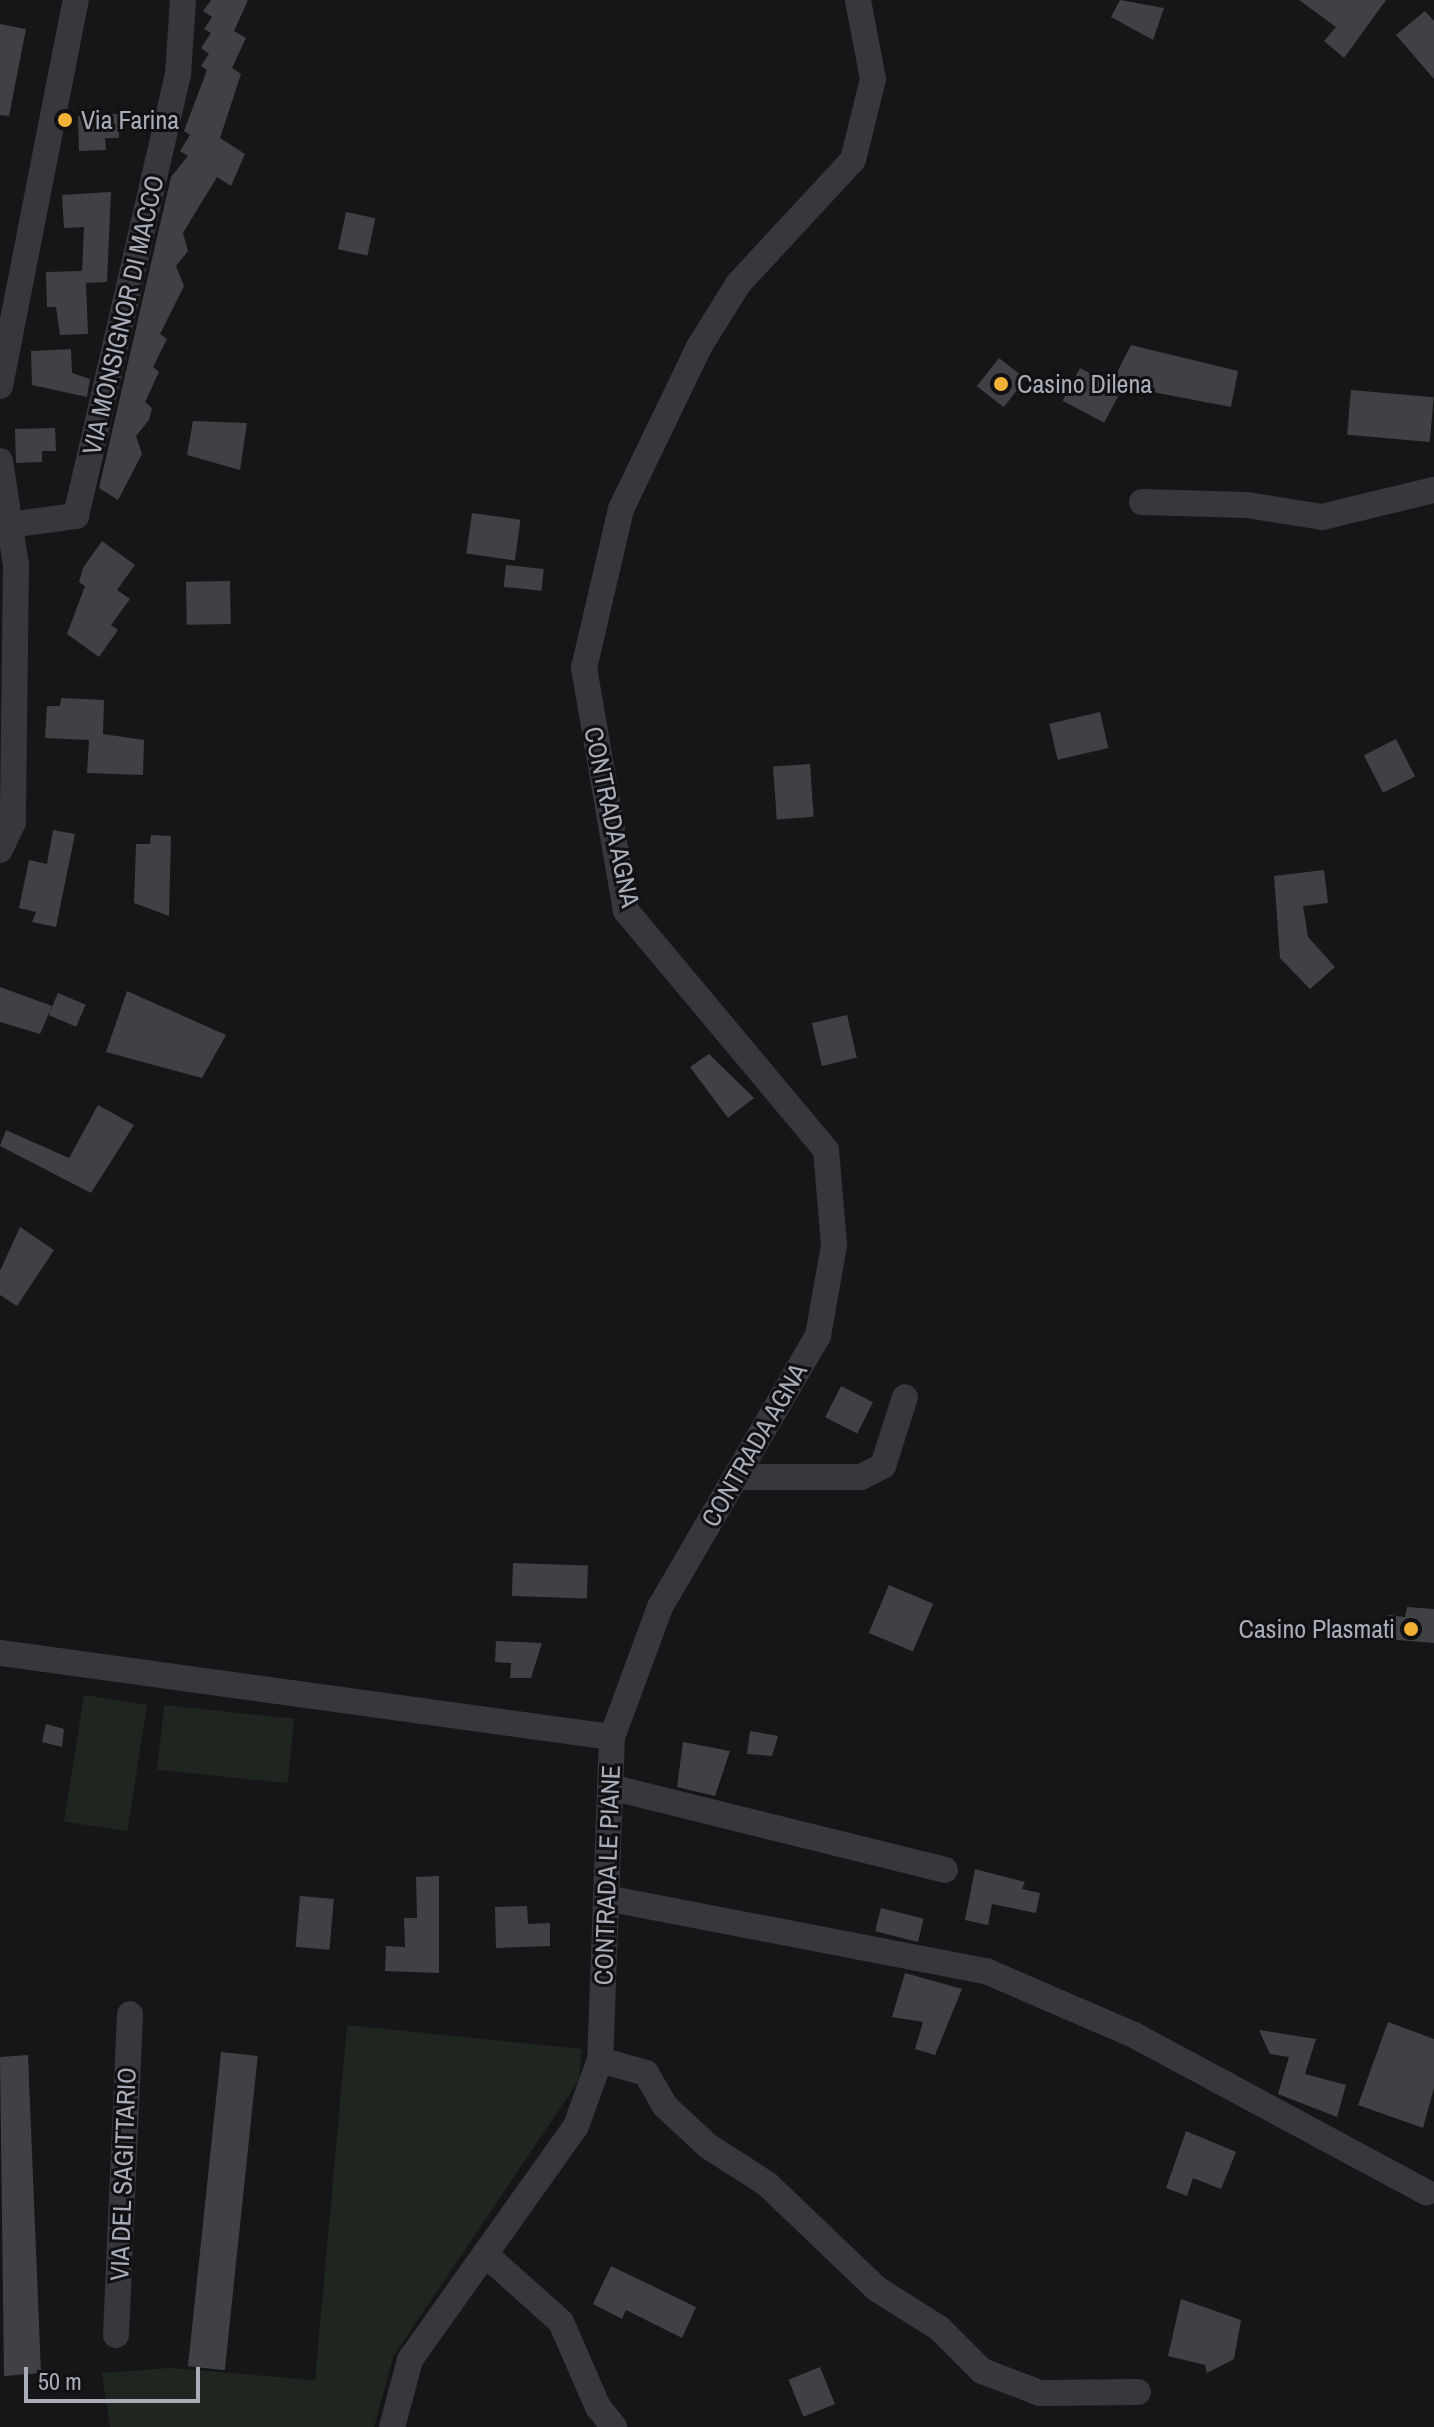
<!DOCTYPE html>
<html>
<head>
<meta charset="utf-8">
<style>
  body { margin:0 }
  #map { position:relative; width:1434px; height:2427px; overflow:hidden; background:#161618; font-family:"Archivo Narrow",sans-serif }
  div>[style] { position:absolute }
  .green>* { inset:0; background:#1e261f; transform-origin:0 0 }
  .building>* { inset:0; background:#404145; transform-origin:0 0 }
  .minor>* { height:26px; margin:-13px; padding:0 13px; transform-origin:13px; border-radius:13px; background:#37383d }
  .dots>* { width:22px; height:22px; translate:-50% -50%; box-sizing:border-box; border:4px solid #111113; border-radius:50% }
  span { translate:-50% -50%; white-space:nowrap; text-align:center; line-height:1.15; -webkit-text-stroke:6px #111113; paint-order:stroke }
  .poi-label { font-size:26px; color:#a8adb8 }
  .left { translate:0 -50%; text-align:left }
  .right { translate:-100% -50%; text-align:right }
  .street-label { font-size:26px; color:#a8adb8 }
  .scale { position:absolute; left:24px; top:2367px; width:176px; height:36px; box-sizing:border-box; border:4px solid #a8adb8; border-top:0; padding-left:10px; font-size:24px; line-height:28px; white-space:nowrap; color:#a8adb8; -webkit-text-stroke:6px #111113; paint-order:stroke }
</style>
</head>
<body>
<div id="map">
  <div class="green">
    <i style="left:84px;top:1695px;width:64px;height:128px;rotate:9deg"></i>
    <i style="left:164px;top:1705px;width:131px;height:65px;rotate:6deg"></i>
    <i style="clip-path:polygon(347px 2025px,582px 2049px,579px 2080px,393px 2357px,374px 2427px,110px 2427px,102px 2373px,170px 2368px,315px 2380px)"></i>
  </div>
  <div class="building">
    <i style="clip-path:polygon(211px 0,248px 0,234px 31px,246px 38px,232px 68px,241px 74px,220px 138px,245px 154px,231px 186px,217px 177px,183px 233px,188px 251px,176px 266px,184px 286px,160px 334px,167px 339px,153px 367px,159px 372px,145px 402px,152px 408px,149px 420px,136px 436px,142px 454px,118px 500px,99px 488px,171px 177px,188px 156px,180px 151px,190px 135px,184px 131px,207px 70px,201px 66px,209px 54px,201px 48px,211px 33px,204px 29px,212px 17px,203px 11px)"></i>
    <i style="clip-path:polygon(1120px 0,1164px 8px,1153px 40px,1111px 17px)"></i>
    <i style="clip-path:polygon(1299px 0,1386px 0,1344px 58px,1324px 41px,1336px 27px)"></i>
    <i style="clip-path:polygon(1425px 11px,1434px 21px,1434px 79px,1396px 35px)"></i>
    <i style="clip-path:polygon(0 24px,26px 29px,9px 116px,0 115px)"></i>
    <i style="clip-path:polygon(118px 114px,119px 138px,105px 138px,106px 150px,79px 151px,78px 116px)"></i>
    <i style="clip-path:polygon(111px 192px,107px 282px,86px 283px,88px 334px,60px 335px,56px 307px,47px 307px,46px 272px,82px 271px,84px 227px,64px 228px,62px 195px)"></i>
    <i style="left:346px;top:212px;width:30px;height:38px;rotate:12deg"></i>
    <i style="clip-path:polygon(1131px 345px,1238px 371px,1231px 407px,1111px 384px)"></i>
    <i style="clip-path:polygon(71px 349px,72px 373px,90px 379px,87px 397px,32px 385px,31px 351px)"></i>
    <i style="left:999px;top:358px;width:34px;height:36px;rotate:38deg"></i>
    <i style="left:1080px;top:368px;width:47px;height:37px;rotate:28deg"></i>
    <i style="left:1351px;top:390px;width:83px;height:45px;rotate:5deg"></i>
    <i style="clip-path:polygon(193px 421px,247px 423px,240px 470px,187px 455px)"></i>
    <i style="clip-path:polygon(55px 428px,56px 451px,42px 451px,42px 462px,16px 463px,15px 429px)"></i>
    <i style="left:472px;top:513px;width:49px;height:41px;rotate:8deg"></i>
    <i style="clip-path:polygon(102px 541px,135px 565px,117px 590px,130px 599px,111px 625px,118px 630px,99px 657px,67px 634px,85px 586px,79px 582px,83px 568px)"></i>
    <i style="left:506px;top:565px;width:38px;height:22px;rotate:6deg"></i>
    <i style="left:230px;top:581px;width:43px;height:44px;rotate:89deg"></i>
    <i style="clip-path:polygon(61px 698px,104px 700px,103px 734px,144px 740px,143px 775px,87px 773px,89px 740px,45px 738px,47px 706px,60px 706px)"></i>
    <i style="left:1100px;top:712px;width:37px;height:52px;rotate:77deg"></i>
    <i style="left:1396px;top:739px;width:42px;height:36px;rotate:63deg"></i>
    <i style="left:810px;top:764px;width:53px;height:37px;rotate:86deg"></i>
    <i style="clip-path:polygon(53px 830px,75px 834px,56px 927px,32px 922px,36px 912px,19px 908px,29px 860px,47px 864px)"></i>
    <i style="clip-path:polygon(151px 835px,171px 836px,169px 916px,134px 903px,136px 844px,150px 844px)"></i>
    <i style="clip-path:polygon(1324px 870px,1328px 903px,1303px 906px,1308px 937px,1335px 967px,1310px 989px,1280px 958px,1274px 876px)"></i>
    <i style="clip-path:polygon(0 987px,52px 1006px,40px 1034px,0 1022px)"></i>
    <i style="clip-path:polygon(127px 991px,226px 1035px,202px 1078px,106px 1052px)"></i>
    <i style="left:58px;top:993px;width:30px;height:24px;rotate:23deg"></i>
    <i style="left:847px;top:1015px;width:44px;height:36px;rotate:77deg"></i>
    <i style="clip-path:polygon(709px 1054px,754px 1098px,728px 1118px,690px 1067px)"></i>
    <i style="clip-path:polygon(98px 1105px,134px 1125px,91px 1193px,0 1146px,6px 1130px,69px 1158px)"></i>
    <i style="clip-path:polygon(20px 1227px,54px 1250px,17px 1306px,0 1295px,0 1271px)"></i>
    <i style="left:841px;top:1386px;width:36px;height:35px;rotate:27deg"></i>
    <i style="left:513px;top:1563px;width:75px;height:33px;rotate:2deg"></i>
    <i style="left:889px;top:1585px;width:48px;height:52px;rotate:23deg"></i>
    <i style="clip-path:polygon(1407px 1607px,1434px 1609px,1434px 1643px,1386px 1639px,1388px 1615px,1405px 1617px)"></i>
    <i style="clip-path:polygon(496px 1641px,542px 1643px,531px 1678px,510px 1678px,511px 1663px,495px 1662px)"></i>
    <i style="clip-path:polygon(46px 1724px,64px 1729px,62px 1747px,42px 1742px)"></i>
    <i style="clip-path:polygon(750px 1731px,778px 1736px,772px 1756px,747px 1754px)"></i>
    <i style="clip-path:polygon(683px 1742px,730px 1751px,715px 1796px,677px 1787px)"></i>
    <i style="clip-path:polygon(975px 1869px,1025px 1882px,1022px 1889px,1040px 1893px,1036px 1913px,992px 1904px,988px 1925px,965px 1920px)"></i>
    <i style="clip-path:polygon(439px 1876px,439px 1973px,385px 1971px,386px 1946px,405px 1947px,404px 1918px,417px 1918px,416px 1877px)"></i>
    <i style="left:300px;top:1896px;width:34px;height:51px;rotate:5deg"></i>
    <i style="clip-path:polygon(527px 1906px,528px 1924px,550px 1923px,550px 1946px,496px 1948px,495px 1907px)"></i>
    <i style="left:881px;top:1908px;width:44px;height:24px;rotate:14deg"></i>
    <i style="clip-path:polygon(905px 1973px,962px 1989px,935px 2055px,915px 2049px,923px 2022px,892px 2017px)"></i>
    <i style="clip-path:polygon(1388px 2022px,1434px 2039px,1434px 2088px,1423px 2128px,1358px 2105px)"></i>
    <i style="clip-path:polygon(1259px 2030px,1316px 2039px,1305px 2074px,1346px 2085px,1337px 2117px,1278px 2094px,1289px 2057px,1270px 2054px)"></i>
    <i style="left:221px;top:2052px;width:37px;height:316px;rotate:6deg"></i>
    <i style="clip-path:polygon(28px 2055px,41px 2373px,4px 2376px,0 2057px)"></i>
    <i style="clip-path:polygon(1186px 2131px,1236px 2152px,1221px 2189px,1193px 2178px,1187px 2196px,1166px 2188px)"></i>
    <i style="clip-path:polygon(611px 2266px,696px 2307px,682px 2338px,626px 2310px,622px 2319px,593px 2304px)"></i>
    <i style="clip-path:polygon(1181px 2299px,1241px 2320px,1234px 2359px,1207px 2373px,1205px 2365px,1168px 2356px)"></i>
    <i style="left:820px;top:2367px;width:40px;height:34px;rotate:68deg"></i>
  </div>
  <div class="minor">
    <i style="left:0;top:386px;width:393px;rotate:-78.9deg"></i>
    <i style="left:0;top:461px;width:105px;rotate:81.3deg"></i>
    <i style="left:16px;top:565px;width:257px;rotate:90.7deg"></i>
    <i style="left:13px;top:822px;width:31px;rotate:115deg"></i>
    <i style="left:1142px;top:502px;width:105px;rotate:1.6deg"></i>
    <i style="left:1247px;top:505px;width:76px;rotate:9.1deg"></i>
    <i style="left:1322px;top:517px;width:115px;rotate:-13.6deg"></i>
    <i style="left:9px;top:525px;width:68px;rotate:-7.7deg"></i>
    <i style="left:76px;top:516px;width:453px;rotate:-77deg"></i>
    <i style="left:178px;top:75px;width:75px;rotate:-86.2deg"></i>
    <i style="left:736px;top:1477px;width:125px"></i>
    <i style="left:861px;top:1477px;width:25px;rotate:-27deg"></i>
    <i style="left:883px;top:1466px;width:72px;rotate:-72.3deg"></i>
    <i style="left:0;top:1653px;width:618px;rotate:7.82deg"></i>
    <i style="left:612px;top:1737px;width:323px;rotate:92.1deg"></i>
    <i style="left:600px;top:2060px;width:70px;rotate:110deg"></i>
    <i style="left:576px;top:2126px;width:287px;rotate:125.4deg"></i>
    <i style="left:410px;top:2360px;width:69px;rotate:105deg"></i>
    <i style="left:612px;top:1737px;width:139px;rotate:-69.7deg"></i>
    <i style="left:660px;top:1607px;width:314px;rotate:-59.8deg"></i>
    <i style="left:818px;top:1336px;width:92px;rotate:-80deg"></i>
    <i style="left:834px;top:1245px;width:95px;rotate:-94.8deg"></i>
    <i style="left:826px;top:1150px;width:312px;rotate:-129.9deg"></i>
    <i style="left:626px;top:911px;width:247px;rotate:-99.8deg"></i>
    <i style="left:584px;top:668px;width:163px;rotate:-76.9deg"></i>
    <i style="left:621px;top:509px;width:180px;rotate:-64.3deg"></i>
    <i style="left:699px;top:347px;width:74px;rotate:-58.2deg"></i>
    <i style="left:738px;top:284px;width:169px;rotate:-47.2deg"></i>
    <i style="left:853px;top:160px;width:83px;rotate:-76.1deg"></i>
    <i style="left:873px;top:79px;width:80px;rotate:-100.8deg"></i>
    <i style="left:610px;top:1787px;width:345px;rotate:13.9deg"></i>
    <i style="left:606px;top:1898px;width:387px;rotate:10.9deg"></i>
    <i style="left:986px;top:1971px;width:161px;rotate:23.4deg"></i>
    <i style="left:1134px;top:2035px;width:332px;rotate:28.3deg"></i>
    <i style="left:600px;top:2060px;width:48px;rotate:15.8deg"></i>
    <i style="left:646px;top:2073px;width:38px;rotate:60deg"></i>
    <i style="left:665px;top:2106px;width:59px;rotate:42.9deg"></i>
    <i style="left:708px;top:2146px;width:70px;rotate:32.8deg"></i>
    <i style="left:767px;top:2184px;width:152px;rotate:43.7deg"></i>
    <i style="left:877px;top:2289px;width:73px;rotate:32.2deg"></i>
    <i style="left:939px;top:2328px;width:61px;rotate:45deg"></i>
    <i style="left:982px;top:2371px;width:62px;rotate:20.8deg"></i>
    <i style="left:1040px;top:2393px;width:98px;rotate:-0.6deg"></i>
    <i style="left:485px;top:2254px;width:102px;rotate:41.8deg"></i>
    <i style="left:561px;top:2322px;width:93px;rotate:66.5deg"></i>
    <i style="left:598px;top:2407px;width:26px;rotate:51deg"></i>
    <i style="left:116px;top:2335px;width:321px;rotate:-87.5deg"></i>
  </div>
  <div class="dots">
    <i style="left:65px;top:120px;background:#f2b134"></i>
    <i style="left:1001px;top:384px;background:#f2b134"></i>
    <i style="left:1411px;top:1629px;background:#f2b134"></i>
  </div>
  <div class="poi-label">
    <span class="left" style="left:81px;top:120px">Via Farina</span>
    <span class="left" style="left:1017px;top:384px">Casino Dilena</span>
    <span class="right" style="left:1395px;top:1629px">Casino Plasmati</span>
  </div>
  <div class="street-label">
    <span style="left:123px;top:315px;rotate:-77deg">VIA MONSIGNOR DI MACCO</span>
    <span style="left:612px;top:817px;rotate:78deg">CONTRADA AGNA</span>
    <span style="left:754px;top:1445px;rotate:-60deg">CONTRADA AGNA</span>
    <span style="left:607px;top:1875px;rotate:-88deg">CONTRADA LE PIANE</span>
    <span style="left:123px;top:2174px;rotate:-88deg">VIA DEL SAGITTARIO</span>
  </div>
  <div class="scale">50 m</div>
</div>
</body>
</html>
